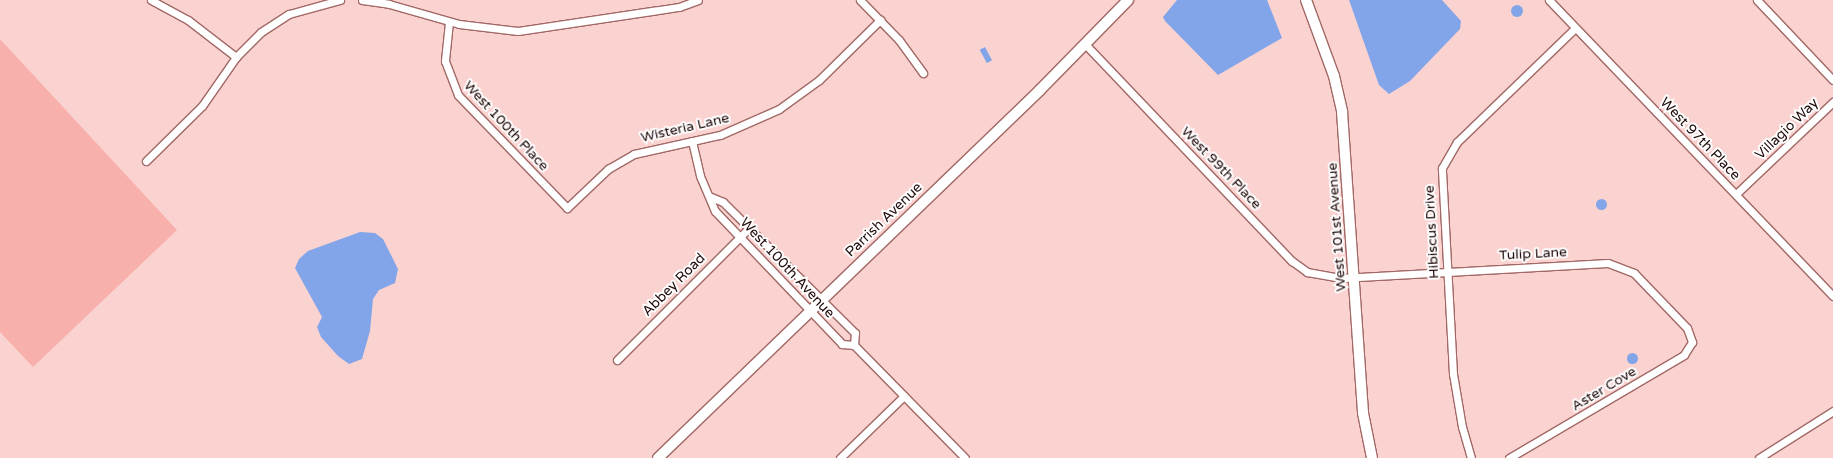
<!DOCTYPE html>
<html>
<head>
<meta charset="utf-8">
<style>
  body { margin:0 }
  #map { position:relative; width:1833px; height:458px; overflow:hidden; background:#fad2d0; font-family:"Varela Round",sans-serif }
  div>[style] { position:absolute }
  .green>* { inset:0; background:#f8b0ac }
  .water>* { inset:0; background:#82a5e9; transform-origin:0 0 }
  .round { border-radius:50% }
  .roads { filter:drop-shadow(1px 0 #a26865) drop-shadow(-1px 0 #a26865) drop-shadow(0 1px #a26865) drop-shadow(0 -1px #a26865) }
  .street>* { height:7px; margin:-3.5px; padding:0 3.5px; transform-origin:3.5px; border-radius:3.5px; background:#fff }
  .secondary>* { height:10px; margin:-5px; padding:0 5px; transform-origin:5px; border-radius:5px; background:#fff }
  span { translate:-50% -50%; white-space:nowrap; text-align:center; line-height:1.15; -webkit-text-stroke:4px #fefefe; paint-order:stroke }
  .street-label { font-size:14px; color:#210b0a }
</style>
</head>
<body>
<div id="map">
  <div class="green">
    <i style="clip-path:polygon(0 39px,177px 230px,33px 367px,0 332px)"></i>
  </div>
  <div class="water">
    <i style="clip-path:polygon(1177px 0,1267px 0,1282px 38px,1218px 75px,1165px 21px,1163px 17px)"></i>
    <i style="clip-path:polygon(1349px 0,1442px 0,1461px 21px,1460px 29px,1410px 81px,1389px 94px,1379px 85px)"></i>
    <i class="round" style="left:1511px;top:5px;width:12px;height:12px"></i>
    <i style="left:985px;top:47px;width:15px;height:6px;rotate:62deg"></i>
    <i class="round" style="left:1595.5px;top:198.5px;width:11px;height:11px"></i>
    <i style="clip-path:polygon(360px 232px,375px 233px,383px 239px,398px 269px,395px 283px,379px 290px,373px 299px,370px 331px,362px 359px,349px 364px,338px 356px,321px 337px,317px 327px,322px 317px,295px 268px,299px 259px,308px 251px)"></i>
    <i class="round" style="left:1626.5px;top:352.5px;width:11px;height:11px"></i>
  </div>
  <div class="roads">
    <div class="street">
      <i style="left:151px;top:0;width:42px;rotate:28.4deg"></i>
      <i style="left:188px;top:20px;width:61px;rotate:37.6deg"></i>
      <i style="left:362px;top:0;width:27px;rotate:8deg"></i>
      <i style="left:389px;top:4px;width:73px;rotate:15.9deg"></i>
      <i style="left:459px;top:24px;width:59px;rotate:6.8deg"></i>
      <i style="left:518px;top:31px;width:163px;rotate:-8.5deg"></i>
      <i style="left:679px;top:7px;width:20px;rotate:-20deg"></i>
      <i style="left:860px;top:0;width:56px;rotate:45.7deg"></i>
      <i style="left:899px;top:40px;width:41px;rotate:54deg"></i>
      <i style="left:1549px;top:0;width:410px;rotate:46.2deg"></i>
      <i style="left:1757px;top:0;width:110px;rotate:46.5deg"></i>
      <i style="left:449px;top:22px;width:39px;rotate:96deg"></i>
      <i style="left:445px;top:61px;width:36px;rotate:69deg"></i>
      <i style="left:458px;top:95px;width:157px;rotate:46deg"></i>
      <i style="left:567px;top:208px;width:57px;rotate:-43.6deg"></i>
      <i style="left:608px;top:169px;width:30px;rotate:-30deg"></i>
      <i style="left:634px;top:154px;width:88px;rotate:-12.5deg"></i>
      <i style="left:720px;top:135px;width:64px;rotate:-23.8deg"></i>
      <i style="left:779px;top:109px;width:49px;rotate:-35.9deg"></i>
      <i style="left:819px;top:80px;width:86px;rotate:-44.5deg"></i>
      <i style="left:1085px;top:44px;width:300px;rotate:46.4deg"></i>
      <i style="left:1292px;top:261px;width:19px;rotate:36deg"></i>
      <i style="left:1307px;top:272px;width:35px;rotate:10deg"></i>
      <i style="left:1341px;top:278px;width:267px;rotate:-3.2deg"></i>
      <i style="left:1608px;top:263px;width:28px;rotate:21deg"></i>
      <i style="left:1634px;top:273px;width:76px;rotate:46.1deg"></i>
      <i style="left:1687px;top:328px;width:15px;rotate:70deg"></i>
      <i style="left:1692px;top:342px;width:15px;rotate:122deg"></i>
      <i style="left:1684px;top:355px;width:203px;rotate:149.5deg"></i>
      <i style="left:692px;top:141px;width:36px;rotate:77deg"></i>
      <i style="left:700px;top:176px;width:38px;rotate:67deg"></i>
      <i style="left:715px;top:211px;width:184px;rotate:46.3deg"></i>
      <i style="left:842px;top:344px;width:12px;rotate:5deg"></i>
      <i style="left:854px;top:345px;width:158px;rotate:45.5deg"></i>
      <i style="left:146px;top:161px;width:78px;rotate:-44.5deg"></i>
      <i style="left:202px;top:106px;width:60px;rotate:-55.2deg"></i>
      <i style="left:236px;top:57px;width:35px;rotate:-45deg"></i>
      <i style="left:261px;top:32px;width:33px;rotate:-33deg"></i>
      <i style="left:289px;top:14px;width:53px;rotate:-15.4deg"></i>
      <i style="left:1736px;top:194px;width:134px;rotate:-43.5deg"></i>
      <i style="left:711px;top:197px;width:13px;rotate:23deg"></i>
      <i style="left:723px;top:202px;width:186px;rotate:44.8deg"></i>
      <i style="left:855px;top:333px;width:12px;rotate:95deg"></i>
      <i style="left:617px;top:360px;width:187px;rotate:-45deg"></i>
      <i style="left:840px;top:458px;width:89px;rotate:-44.1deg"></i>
      <i style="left:1471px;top:458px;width:32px;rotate:-106deg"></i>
      <i style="left:1462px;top:427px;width:54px;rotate:-99.6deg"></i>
      <i style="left:1453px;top:374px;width:206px;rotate:-93.1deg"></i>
      <i style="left:1442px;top:168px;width:30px;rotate:-60deg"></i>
      <i style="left:1457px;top:142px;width:164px;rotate:-44deg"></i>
      <i style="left:1759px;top:458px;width:88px;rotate:-32.4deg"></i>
    </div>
    <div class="secondary">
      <i style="left:1306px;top:0;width:81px;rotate:69.8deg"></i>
      <i style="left:1334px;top:76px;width:37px;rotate:77deg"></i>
      <i style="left:1342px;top:112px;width:302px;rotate:86deg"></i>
      <i style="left:1363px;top:413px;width:46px;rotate:78.7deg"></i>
      <i style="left:658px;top:458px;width:530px;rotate:-43.93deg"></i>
      <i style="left:1040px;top:90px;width:126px;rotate:-45.6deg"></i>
    </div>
  </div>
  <div class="street-label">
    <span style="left:506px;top:126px;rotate:47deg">West 100th Place</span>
    <span style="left:685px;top:128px;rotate:-13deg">Wisteria Lane</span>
    <span style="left:1787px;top:129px;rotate:-44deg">Villagio Way</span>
    <span style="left:1700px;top:139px;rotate:46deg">West 97th Place</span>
    <span style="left:1221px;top:168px;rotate:46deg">West 99th Place</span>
    <span style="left:884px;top:220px;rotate:-44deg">Parrish Avenue</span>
    <span style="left:1337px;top:227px;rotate:-94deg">West 101st Avenue</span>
    <span style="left:1432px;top:232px;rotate:-93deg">Hibiscus Drive</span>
    <span style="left:1533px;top:254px;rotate:-3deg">Tulip Lane</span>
    <span style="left:787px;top:268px;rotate:47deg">West 100th Avenue</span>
    <span style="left:674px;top:285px;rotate:-45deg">Abbey Road</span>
    <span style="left:1604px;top:389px;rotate:-31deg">Aster Cove</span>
  </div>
</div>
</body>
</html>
